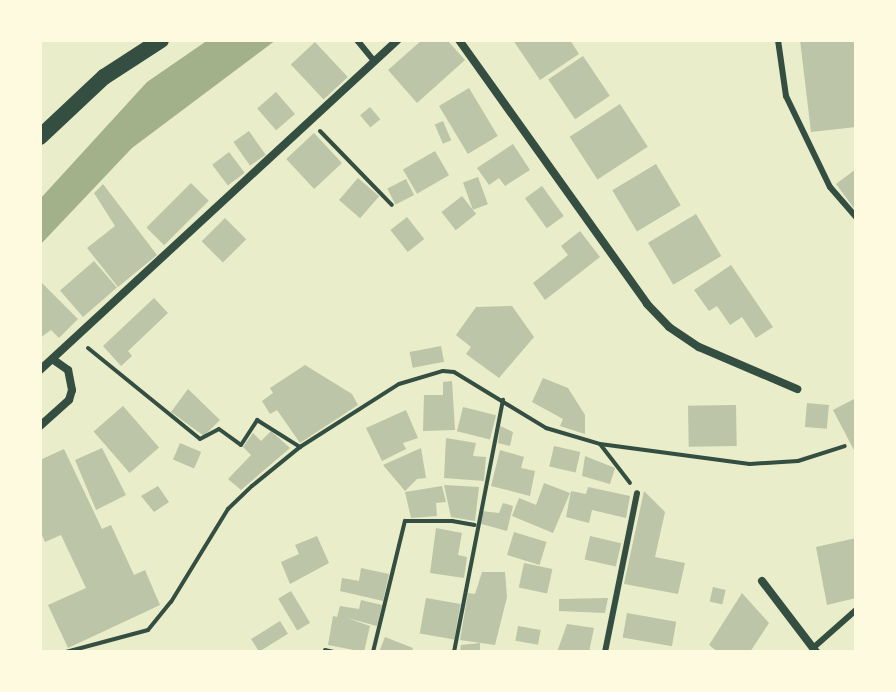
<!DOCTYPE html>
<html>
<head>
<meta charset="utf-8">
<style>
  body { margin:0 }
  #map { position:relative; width:896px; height:692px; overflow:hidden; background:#e9edc9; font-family:Manrope,sans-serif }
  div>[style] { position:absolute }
  .water>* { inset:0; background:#a3b18a }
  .building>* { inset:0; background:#bcc5a7; transform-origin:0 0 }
  .path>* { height:4px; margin:-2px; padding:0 2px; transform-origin:2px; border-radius:2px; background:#344e41 }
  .service>* { height:6px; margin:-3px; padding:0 3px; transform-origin:3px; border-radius:3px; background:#344e41 }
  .minor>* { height:8px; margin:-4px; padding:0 4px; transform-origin:4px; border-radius:4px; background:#344e41 }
  .secondary>* { height:16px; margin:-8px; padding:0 8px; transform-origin:8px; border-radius:8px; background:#344e41 }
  span { translate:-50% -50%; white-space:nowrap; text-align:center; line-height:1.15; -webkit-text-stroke:6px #fefae0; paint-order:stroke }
  .frame { position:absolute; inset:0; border:42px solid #fefae0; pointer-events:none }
</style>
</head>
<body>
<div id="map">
  <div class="water">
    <i style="clip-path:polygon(208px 40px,276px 40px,132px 148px,40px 245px,40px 199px,147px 82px)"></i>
  </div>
  <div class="building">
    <i style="clip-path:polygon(422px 40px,447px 40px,465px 60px,417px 103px,388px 70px)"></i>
    <i style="clip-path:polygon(513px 40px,570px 40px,579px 54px,540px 80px)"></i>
    <i style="clip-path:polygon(800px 40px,856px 40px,856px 127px,811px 132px)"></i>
    <i style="left:315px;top:42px;width:48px;height:33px;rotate:47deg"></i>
    <i style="left:583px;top:56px;width:48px;height:42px;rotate:56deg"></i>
    <i style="left:469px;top:88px;width:56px;height:35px;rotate:59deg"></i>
    <i style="left:276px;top:92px;width:29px;height:25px;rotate:49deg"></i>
    <i style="left:620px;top:104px;width:51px;height:60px;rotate:57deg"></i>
    <i style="left:370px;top:107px;width:16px;height:13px;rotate:50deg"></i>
    <i style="left:443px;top:121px;width:21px;height:9px;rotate:67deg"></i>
    <i style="left:249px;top:131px;width:29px;height:19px;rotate:55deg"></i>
    <i style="left:314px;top:133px;width:41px;height:38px;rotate:47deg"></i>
    <i style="clip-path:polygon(513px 144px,530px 170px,505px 186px,499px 178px,489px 185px,477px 168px)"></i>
    <i style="left:435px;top:151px;width:28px;height:37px;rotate:60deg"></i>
    <i style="left:229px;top:152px;width:26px;height:21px;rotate:53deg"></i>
    <i style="left:656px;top:164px;width:48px;height:51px;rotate:59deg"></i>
    <i style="clip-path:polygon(856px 169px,856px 211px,836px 184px)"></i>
    <i style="left:478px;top:177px;width:29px;height:16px;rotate:70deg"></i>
    <i style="left:358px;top:178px;width:28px;height:29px;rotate:41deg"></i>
    <i style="left:406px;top:179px;width:18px;height:21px;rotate:63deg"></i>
    <i style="left:191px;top:183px;width:25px;height:63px;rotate:45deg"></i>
    <i style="clip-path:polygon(103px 184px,157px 255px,118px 287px,87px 248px,115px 226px,94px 193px)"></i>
    <i style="left:542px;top:186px;width:37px;height:21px;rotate:54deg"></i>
    <i style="left:462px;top:196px;width:23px;height:26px;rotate:52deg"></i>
    <i style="left:696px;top:214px;width:49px;height:56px;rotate:59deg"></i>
    <i style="left:407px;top:217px;width:28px;height:21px;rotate:52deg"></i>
    <i style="left:225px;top:218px;width:30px;height:33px;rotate:45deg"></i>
    <i style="clip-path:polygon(580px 231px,600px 257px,545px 300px,533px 283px,568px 255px,561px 246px)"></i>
    <i style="left:94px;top:261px;width:35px;height:45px;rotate:49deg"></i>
    <i style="clip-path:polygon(731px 265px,773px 327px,756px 338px,742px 317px,730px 325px,717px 306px,709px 311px,694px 290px)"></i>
    <i style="clip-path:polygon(40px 281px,78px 319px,59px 338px,51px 330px,40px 338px)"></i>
    <i style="clip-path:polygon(154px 298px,168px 313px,128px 351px,132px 356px,121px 366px,103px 346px)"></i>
    <i style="clip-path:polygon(512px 306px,534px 337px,499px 378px,466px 354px,471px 347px,456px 335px,476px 307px)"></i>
    <i style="left:441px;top:346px;width:16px;height:32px;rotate:79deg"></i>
    <i style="clip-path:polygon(305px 365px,352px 394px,358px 405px,300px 443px,277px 410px,270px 414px,262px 401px,273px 393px,270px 388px)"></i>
    <i style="clip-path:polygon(543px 378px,568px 388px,585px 415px,585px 434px,560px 426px,563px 419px,532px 402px)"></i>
    <i style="clip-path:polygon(452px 381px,455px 430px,423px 431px,424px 395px,443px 395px,443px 382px)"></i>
    <i style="clip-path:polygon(188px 389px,220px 420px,204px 436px,171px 412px)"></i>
    <i style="clip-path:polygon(856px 398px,856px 454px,833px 410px)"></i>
    <i style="left:807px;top:403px;width:22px;height:24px;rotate:5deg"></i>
    <i style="left:736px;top:405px;width:41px;height:48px;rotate:89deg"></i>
    <i style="left:123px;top:406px;width:55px;height:39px;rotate:49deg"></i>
    <i style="left:463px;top:407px;width:34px;height:25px;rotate:14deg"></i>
    <i style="clip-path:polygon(406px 410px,418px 438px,403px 443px,406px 449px,382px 461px,366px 428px)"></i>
    <i style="clip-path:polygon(500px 426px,513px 432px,510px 446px,498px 443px)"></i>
    <i style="clip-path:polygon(271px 431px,290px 448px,241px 490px,228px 479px,251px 455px,243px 447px,253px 433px,261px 441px)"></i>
    <i style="clip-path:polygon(446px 438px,476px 443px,473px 456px,486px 457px,484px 481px,444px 478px)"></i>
    <i style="left:180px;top:443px;width:23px;height:18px;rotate:23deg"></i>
    <i style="left:554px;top:446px;width:27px;height:21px;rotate:13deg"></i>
    <i style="clip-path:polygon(102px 448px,126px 495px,96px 510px,75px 460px)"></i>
    <i style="clip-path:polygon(421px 448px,426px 478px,417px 479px,405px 491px,383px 465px)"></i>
    <i style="clip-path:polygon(64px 449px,102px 529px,111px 525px,134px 575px,145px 570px,160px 605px,68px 648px,48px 605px,86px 588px,61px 535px,45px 542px,40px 530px,40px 460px)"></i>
    <i style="clip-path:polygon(500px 450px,524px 457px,521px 468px,535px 471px,530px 496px,491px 486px)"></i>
    <i style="clip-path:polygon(585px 456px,615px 468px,610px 484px,582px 476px)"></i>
    <i style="clip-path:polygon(544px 483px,570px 493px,553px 533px,512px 516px,519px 498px,536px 505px)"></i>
    <i style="clip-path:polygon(444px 485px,479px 487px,475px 521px,451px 517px)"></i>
    <i style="clip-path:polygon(158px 486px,169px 502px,154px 512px,141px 496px)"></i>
    <i style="clip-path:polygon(442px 486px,446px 502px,436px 503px,437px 516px,411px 518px,405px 492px)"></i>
    <i style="clip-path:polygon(588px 487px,630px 496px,626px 518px,592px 510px,589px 523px,566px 517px,571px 491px,586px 494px)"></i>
    <i style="clip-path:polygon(644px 491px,665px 512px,655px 557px,685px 563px,678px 594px,624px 584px)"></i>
    <i style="clip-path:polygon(503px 503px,513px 506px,507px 531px,478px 523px,481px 511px,499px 513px)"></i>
    <i style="clip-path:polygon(436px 528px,462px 533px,458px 555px,467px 557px,464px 578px,430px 573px)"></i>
    <i style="left:514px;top:532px;width:34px;height:24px;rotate:17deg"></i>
    <i style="clip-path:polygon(317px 536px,329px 563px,290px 584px,281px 562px,299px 554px,295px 545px)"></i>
    <i style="left:590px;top:536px;width:32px;height:24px;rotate:13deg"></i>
    <i style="clip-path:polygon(856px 538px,856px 598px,827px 605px,816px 547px)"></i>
    <i style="left:524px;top:563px;width:29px;height:25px;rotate:12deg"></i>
    <i style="clip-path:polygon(361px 568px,389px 574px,383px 601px,340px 591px,342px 578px,359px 581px)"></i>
    <i style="clip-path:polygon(482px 572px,505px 572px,507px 597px,495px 645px,460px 640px,468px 593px,475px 594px)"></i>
    <i style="left:713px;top:587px;width:13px;height:15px;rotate:13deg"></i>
    <i style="left:291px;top:591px;width:37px;height:15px;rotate:59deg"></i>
    <i style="clip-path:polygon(742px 593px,769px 623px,750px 652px,718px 652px,709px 645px)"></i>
    <i style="left:426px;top:598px;width:35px;height:36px;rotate:10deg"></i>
    <i style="clip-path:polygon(608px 598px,605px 613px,559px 611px,559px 599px)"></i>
    <i style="clip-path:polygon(361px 600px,382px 605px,377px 626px,347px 618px,370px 626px,364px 652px,328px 645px,333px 616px,337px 617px,340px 606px,359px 609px)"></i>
    <i style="left:627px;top:613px;width:50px;height:25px;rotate:10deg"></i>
    <i style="left:280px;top:621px;width:15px;height:34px;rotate:58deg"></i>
    <i style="clip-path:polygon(567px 624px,594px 628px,589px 652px,557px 652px)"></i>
    <i style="left:518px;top:626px;width:23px;height:15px;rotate:10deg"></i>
    <i style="clip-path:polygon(385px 637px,413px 648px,411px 652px,379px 652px)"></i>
    <i style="clip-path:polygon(480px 643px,480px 652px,460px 652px,461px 645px)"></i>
  </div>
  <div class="path">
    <i style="left:320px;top:131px;width:103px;rotate:45.8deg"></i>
    <i style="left:88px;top:348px;width:144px;rotate:39.1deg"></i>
    <i style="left:200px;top:439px;width:21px;rotate:-28deg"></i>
    <i style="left:219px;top:429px;width:27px;rotate:36deg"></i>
    <i style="left:241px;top:445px;width:30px;rotate:-57deg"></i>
    <i style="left:257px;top:420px;width:51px;rotate:32.1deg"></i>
    <i style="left:600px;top:444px;width:49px;rotate:52.4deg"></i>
    <i style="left:325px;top:650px;width:9px;rotate:13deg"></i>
    <i style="left:66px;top:652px;width:85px;rotate:-15deg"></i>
    <i style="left:148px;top:630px;width:36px;rotate:-51deg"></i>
    <i style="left:171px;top:602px;width:109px;rotate:-58.5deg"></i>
    <i style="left:228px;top:509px;width:33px;rotate:-44deg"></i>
    <i style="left:252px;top:486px;width:62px;rotate:-39.1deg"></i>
    <i style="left:300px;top:447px;width:117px;rotate:-32.5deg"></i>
    <i style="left:399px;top:384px;width:46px;rotate:-16.5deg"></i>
    <i style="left:443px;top:371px;width:11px;rotate:5deg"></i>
    <i style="left:454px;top:372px;width:108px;rotate:31.3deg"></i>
    <i style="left:546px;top:428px;width:56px;rotate:16.5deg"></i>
    <i style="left:600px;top:444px;width:151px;rotate:7.6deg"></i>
    <i style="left:750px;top:464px;width:48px;rotate:-3.6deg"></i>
    <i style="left:798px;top:461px;width:49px;rotate:-17.7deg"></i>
    <i style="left:373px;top:652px;width:135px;rotate:-76.3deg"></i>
    <i style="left:405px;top:521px;width:47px"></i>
    <i style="left:452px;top:521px;width:23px;rotate:10deg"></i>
    <i style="left:454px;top:652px;width:257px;rotate:-79deg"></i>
  </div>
  <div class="service">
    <i style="left:357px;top:40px;width:27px;rotate:51deg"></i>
    <i style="left:778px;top:40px;width:57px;rotate:81.9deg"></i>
    <i style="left:786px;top:96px;width:101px;rotate:64.2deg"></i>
    <i style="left:830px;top:187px;width:40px;rotate:49deg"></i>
    <i style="left:813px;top:648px;width:57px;rotate:-41.5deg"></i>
    <i style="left:605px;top:652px;width:162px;rotate:-78.6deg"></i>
  </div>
  <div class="minor">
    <i style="left:459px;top:40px;width:324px;rotate:54.5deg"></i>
    <i style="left:647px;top:304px;width:32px;rotate:46deg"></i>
    <i style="left:669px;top:327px;width:36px;rotate:34deg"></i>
    <i style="left:699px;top:347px;width:107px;rotate:23.2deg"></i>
    <i style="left:40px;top:370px;width:486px;rotate:-42.7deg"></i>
    <i style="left:40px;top:426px;width:39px;rotate:-42deg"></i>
    <i style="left:69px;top:400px;width:10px;rotate:-73deg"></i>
    <i style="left:72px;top:390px;width:20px;rotate:-101deg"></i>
    <i style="left:68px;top:370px;width:19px;rotate:-145deg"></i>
    <i style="left:762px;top:581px;width:89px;rotate:52.7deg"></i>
  </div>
  <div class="secondary">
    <i style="left:40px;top:137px;width:88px;rotate:-43.2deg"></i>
    <i style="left:104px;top:77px;width:68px;rotate:-33deg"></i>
  </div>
  <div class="frame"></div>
</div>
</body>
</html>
